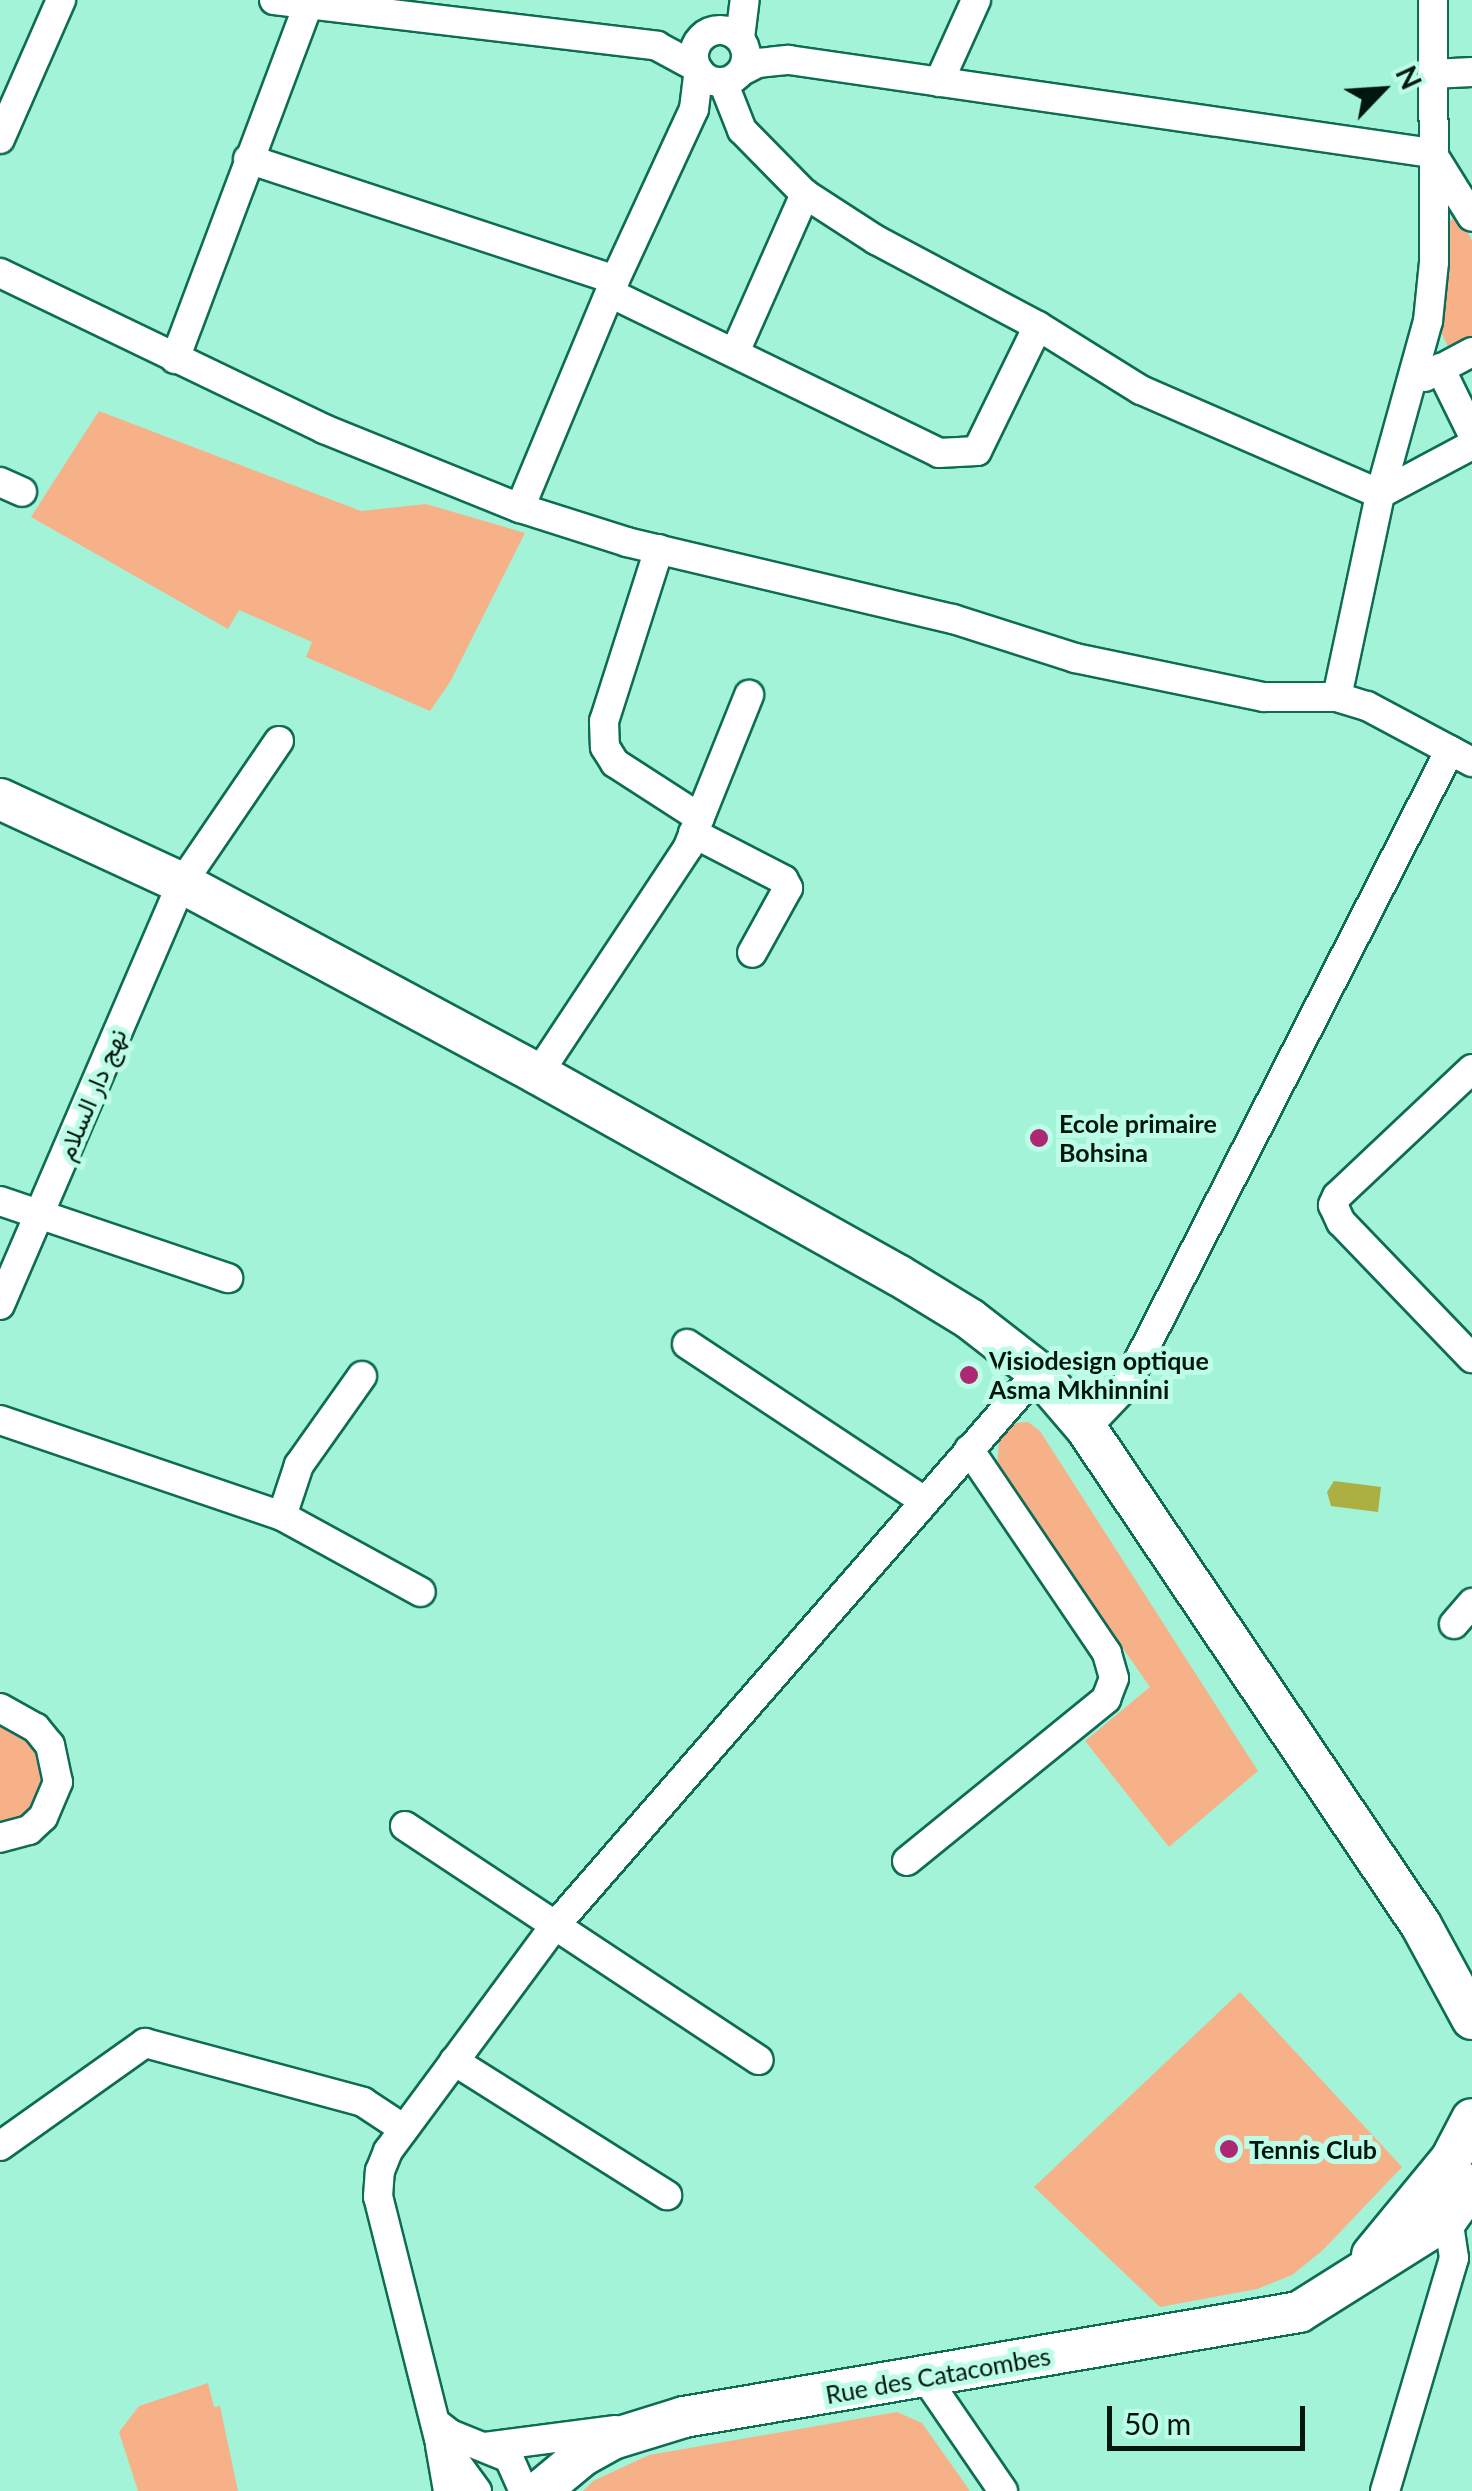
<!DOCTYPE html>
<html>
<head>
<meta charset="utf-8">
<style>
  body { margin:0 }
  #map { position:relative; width:1472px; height:2491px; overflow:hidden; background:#a2f3d8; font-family:Lato,Vazirmatn,sans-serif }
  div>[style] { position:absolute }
  .green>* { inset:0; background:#f7b189 }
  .water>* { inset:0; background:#acb042 }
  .roads { filter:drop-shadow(2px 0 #0e6c55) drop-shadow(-2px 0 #0e6c55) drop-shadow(0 2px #0e6c55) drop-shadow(0 -2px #0e6c55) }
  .minor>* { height:28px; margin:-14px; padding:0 14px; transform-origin:14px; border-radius:14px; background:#fff }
  .minor>.ring { margin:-14px; padding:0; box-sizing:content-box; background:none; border:28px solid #fff; border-radius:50% }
  .secondary>* { height:40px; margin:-20px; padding:0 20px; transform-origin:20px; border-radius:20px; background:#fff }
  .dots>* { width:28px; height:28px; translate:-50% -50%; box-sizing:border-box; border:5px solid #bdfde7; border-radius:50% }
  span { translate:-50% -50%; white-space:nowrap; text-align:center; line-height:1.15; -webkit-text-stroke:10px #bdfde7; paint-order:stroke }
  .street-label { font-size:25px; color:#001710 }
  .poi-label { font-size:25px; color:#001710; font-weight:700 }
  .left { translate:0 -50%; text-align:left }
  .north { position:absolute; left:1332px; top:40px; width:100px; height:100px; -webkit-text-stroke:8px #bdfde7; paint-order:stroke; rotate:65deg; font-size:28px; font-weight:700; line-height:40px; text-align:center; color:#001710 }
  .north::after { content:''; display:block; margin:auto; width:35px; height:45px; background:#001710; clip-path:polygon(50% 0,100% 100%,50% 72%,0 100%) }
  .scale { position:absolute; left:1107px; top:2406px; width:198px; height:45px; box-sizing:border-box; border:5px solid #001710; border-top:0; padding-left:12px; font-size:30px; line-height:35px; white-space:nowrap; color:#001710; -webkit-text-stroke:8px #bdfde7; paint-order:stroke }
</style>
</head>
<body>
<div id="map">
  <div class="green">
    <i style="clip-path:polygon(1455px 216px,1462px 219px,1472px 241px,1472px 336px,1448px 347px,1441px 332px,1449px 276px,1447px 224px)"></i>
    <i style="clip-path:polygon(99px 411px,361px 511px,426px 504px,525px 533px,450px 682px,430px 711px,306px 657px,312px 642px,239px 610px,228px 629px,31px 517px)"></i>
    <i style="clip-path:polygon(1028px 1422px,1040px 1431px,1258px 1771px,1169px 1847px,1085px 1741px,1150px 1687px,997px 1468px,999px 1441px,1015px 1423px)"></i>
    <i style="clip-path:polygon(0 1723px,31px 1739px,40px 1752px,46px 1781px,35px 1808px,24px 1818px,0 1825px)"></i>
    <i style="clip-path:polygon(1240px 1992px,1402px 2167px,1323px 2250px,1292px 2275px,1257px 2289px,1160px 2307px,1034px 2187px)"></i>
    <i style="clip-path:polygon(208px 2383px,214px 2407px,220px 2406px,238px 2491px,138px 2491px,119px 2432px,139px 2406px)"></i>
    <i style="clip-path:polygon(897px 2412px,922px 2423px,970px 2491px,583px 2491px,593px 2481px,649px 2455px)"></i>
  </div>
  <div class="water">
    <i style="clip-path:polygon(1334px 1481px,1381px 1487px,1378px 1512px,1331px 1506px,1327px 1492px)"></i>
  </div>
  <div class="roads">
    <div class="minor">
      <i style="left:274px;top:0;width:386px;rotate:6.8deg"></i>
      <i style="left:657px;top:46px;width:44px;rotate:28.3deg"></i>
      <i class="ring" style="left:694px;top:30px;width:24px;height:24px"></i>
      <i style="left:740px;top:38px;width:38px;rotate:-83deg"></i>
      <i style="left:742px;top:71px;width:18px;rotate:-27deg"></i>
      <i style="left:758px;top:63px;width:31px;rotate:-6deg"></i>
      <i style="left:789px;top:60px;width:650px;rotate:8.23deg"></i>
      <i style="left:1432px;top:153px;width:75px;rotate:58deg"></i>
      <i style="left:1432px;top:74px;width:40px;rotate:-2.9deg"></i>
      <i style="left:723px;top:82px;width:52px;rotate:68.4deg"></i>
      <i style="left:742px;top:130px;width:90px;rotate:45.5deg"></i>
      <i style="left:805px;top:194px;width:85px;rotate:32.9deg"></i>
      <i style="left:876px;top:240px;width:183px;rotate:28deg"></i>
      <i style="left:1038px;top:326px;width:121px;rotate:31.9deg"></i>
      <i style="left:1141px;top:390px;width:261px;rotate:23.5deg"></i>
      <i style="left:1380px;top:494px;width:104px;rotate:-28deg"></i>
      <i style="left:939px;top:82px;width:90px;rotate:-65.7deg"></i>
      <i style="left:0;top:139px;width:152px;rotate:-66.3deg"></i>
      <i style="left:248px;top:159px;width:386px;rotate:18.2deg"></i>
      <i style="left:0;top:273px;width:360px;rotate:25.7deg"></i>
      <i style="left:324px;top:429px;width:211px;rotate:22deg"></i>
      <i style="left:520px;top:508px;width:112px;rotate:17.6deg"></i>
      <i style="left:627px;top:542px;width:335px;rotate:13.3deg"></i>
      <i style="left:953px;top:619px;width:128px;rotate:17.7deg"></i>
      <i style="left:1075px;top:658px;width:193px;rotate:11.7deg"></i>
      <i style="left:1264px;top:697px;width:73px"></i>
      <i style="left:1337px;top:697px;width:31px;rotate:17deg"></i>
      <i style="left:1367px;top:706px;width:119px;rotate:28.1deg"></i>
      <i style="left:610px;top:293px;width:366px;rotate:25.9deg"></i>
      <i style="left:939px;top:453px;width:38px;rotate:-3deg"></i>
      <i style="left:977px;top:451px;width:139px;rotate:-64deg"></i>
      <i style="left:735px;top:352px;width:173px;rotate:-66.1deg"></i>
      <i style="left:175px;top:359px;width:384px;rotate:-69.4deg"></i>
      <i style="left:1440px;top:368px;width:72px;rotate:63.8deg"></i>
      <i style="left:1425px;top:377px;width:53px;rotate:-28deg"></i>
      <i style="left:0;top:482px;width:24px;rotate:24deg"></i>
      <i style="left:520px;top:508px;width:247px;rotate:-67.4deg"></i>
      <i style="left:615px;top:280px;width:188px;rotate:-65.2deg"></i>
      <i style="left:694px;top:109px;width:39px;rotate:-83deg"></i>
      <i style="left:659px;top:549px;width:181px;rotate:107.7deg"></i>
      <i style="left:604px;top:721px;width:26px;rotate:88deg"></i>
      <i style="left:605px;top:747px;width:19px;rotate:58deg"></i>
      <i style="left:615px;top:763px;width:101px;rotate:32.9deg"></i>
      <i style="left:1337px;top:697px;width:208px;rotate:-78deg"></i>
      <i style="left:1380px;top:494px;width:180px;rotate:-74.5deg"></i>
      <i style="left:1428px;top:321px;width:59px;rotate:-84.2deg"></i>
      <i style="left:1434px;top:262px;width:262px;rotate:-90.2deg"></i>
      <i style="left:693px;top:833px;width:102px;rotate:27.3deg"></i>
      <i style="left:784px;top:880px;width:9px;rotate:63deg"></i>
      <i style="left:788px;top:888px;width:74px;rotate:119deg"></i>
      <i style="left:1472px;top:1069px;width:185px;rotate:136.7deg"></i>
      <i style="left:1337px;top:1196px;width:10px;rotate:114deg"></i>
      <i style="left:1333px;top:1205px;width:19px;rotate:65deg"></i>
      <i style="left:1341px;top:1222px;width:189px;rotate:46.1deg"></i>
      <i style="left:538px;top:1074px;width:272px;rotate:-56.5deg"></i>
      <i style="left:688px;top:847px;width:164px;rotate:-68.1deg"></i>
      <i style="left:0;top:1201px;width:241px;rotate:18.7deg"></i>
      <i style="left:0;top:1305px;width:460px;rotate:-66.7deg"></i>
      <i style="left:182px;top:883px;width:172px;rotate:-55.7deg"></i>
      <i style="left:687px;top:1344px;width:284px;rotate:33.5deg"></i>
      <i style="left:0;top:1420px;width:298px;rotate:18.8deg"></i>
      <i style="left:282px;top:1516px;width:54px;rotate:-71.6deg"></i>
      <i style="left:299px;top:1465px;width:109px;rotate:-54.7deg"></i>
      <i style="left:1086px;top:1428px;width:57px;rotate:-46.4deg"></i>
      <i style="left:1125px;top:1387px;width:715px;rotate:-62.97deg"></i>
      <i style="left:282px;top:1516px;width:158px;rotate:28.7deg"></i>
      <i style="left:1454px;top:1624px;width:28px;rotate:-49deg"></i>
      <i style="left:0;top:1708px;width:41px;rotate:29.1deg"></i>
      <i style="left:36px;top:1728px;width:22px;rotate:51deg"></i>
      <i style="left:50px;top:1745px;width:38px;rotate:78deg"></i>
      <i style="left:58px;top:1782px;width:38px;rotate:113deg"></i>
      <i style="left:43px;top:1817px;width:19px;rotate:137deg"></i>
      <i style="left:29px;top:1830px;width:30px;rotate:165deg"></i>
      <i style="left:405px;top:1826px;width:424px;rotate:33.5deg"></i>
      <i style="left:907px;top:1861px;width:257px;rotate:-39.1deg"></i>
      <i style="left:1106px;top:1699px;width:22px;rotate:-69deg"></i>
      <i style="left:1114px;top:1678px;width:26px;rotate:-106deg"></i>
      <i style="left:1107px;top:1653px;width:246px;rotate:-124.1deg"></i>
      <i style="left:454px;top:2061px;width:252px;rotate:32.2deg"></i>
      <i style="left:0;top:2146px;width:178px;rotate:-35.4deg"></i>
      <i style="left:145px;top:2043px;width:226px;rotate:15.1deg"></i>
      <i style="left:363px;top:2102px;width:49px;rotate:33.4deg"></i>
      <i style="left:925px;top:2377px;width:138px;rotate:55.6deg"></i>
      <i style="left:436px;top:2423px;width:18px;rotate:38deg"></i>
      <i style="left:450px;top:2434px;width:64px;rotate:22.1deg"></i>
      <i style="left:509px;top:2458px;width:36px;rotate:66deg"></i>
      <i style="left:440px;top:2445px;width:47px;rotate:80.1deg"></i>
      <i style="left:485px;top:2447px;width:132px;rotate:-7.4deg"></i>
      <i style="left:477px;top:2491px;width:64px;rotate:-126.2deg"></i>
      <i style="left:439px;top:2439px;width:250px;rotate:-104.1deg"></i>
      <i style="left:378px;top:2197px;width:26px;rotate:-86deg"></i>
      <i style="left:380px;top:2171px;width:22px;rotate:-68deg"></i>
      <i style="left:388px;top:2151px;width:279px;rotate:-53.5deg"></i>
      <i style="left:554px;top:1927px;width:736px;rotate:-48.91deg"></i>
      <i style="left:1385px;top:2491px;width:243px;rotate:-73.5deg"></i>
      <i style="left:1454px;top:2258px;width:40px;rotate:-98.5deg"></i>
      <i style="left:1448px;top:2218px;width:15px;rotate:-138deg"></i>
    </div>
    <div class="secondary">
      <i style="left:0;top:799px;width:200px;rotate:24.8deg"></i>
      <i style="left:182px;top:883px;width:404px;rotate:28.2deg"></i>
      <i style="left:538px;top:1074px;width:412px;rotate:29.2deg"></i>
      <i style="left:898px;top:1275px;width:84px;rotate:31.4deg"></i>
      <i style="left:970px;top:1319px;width:86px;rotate:37.9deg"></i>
      <i style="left:1038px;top:1372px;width:74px;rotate:49.4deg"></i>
      <i style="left:1086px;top:1428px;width:599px;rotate:56.02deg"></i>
      <i style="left:1421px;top:1925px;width:107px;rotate:61.5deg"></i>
      <i style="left:1372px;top:2255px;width:124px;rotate:-50.5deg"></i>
      <i style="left:1451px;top:2159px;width:45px;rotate:-62.3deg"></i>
      <i style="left:540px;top:2491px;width:55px;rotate:-39.8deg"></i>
      <i style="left:582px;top:2456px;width:35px;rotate:-29deg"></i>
      <i style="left:613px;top:2439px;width:74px;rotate:-17.2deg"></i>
      <i style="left:684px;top:2417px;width:624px;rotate:-9.69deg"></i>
      <i style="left:1299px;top:2312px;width:176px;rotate:-32.2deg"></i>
      <i style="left:1448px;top:2218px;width:41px;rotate:-54deg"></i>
    </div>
  </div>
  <div class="dots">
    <i style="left:1039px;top:1138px;background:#ac2872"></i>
    <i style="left:969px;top:1375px;background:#ac2872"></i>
    <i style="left:1229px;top:2149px;background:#ac2872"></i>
  </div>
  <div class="street-label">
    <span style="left:91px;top:1094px;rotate:-67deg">نهج دار السلام</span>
    <span style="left:938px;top:2375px;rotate:-10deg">Rue des Catacombes</span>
  </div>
  <div class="poi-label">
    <span class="left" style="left:1059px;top:1138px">Ecole primaire<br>Bohsina</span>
    <span class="left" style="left:989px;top:1375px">Visiodesign optique<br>Asma Mkhinnini</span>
    <span class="left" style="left:1249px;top:2149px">Tennis Club</span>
  </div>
  <div class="north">N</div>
  <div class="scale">50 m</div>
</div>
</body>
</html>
